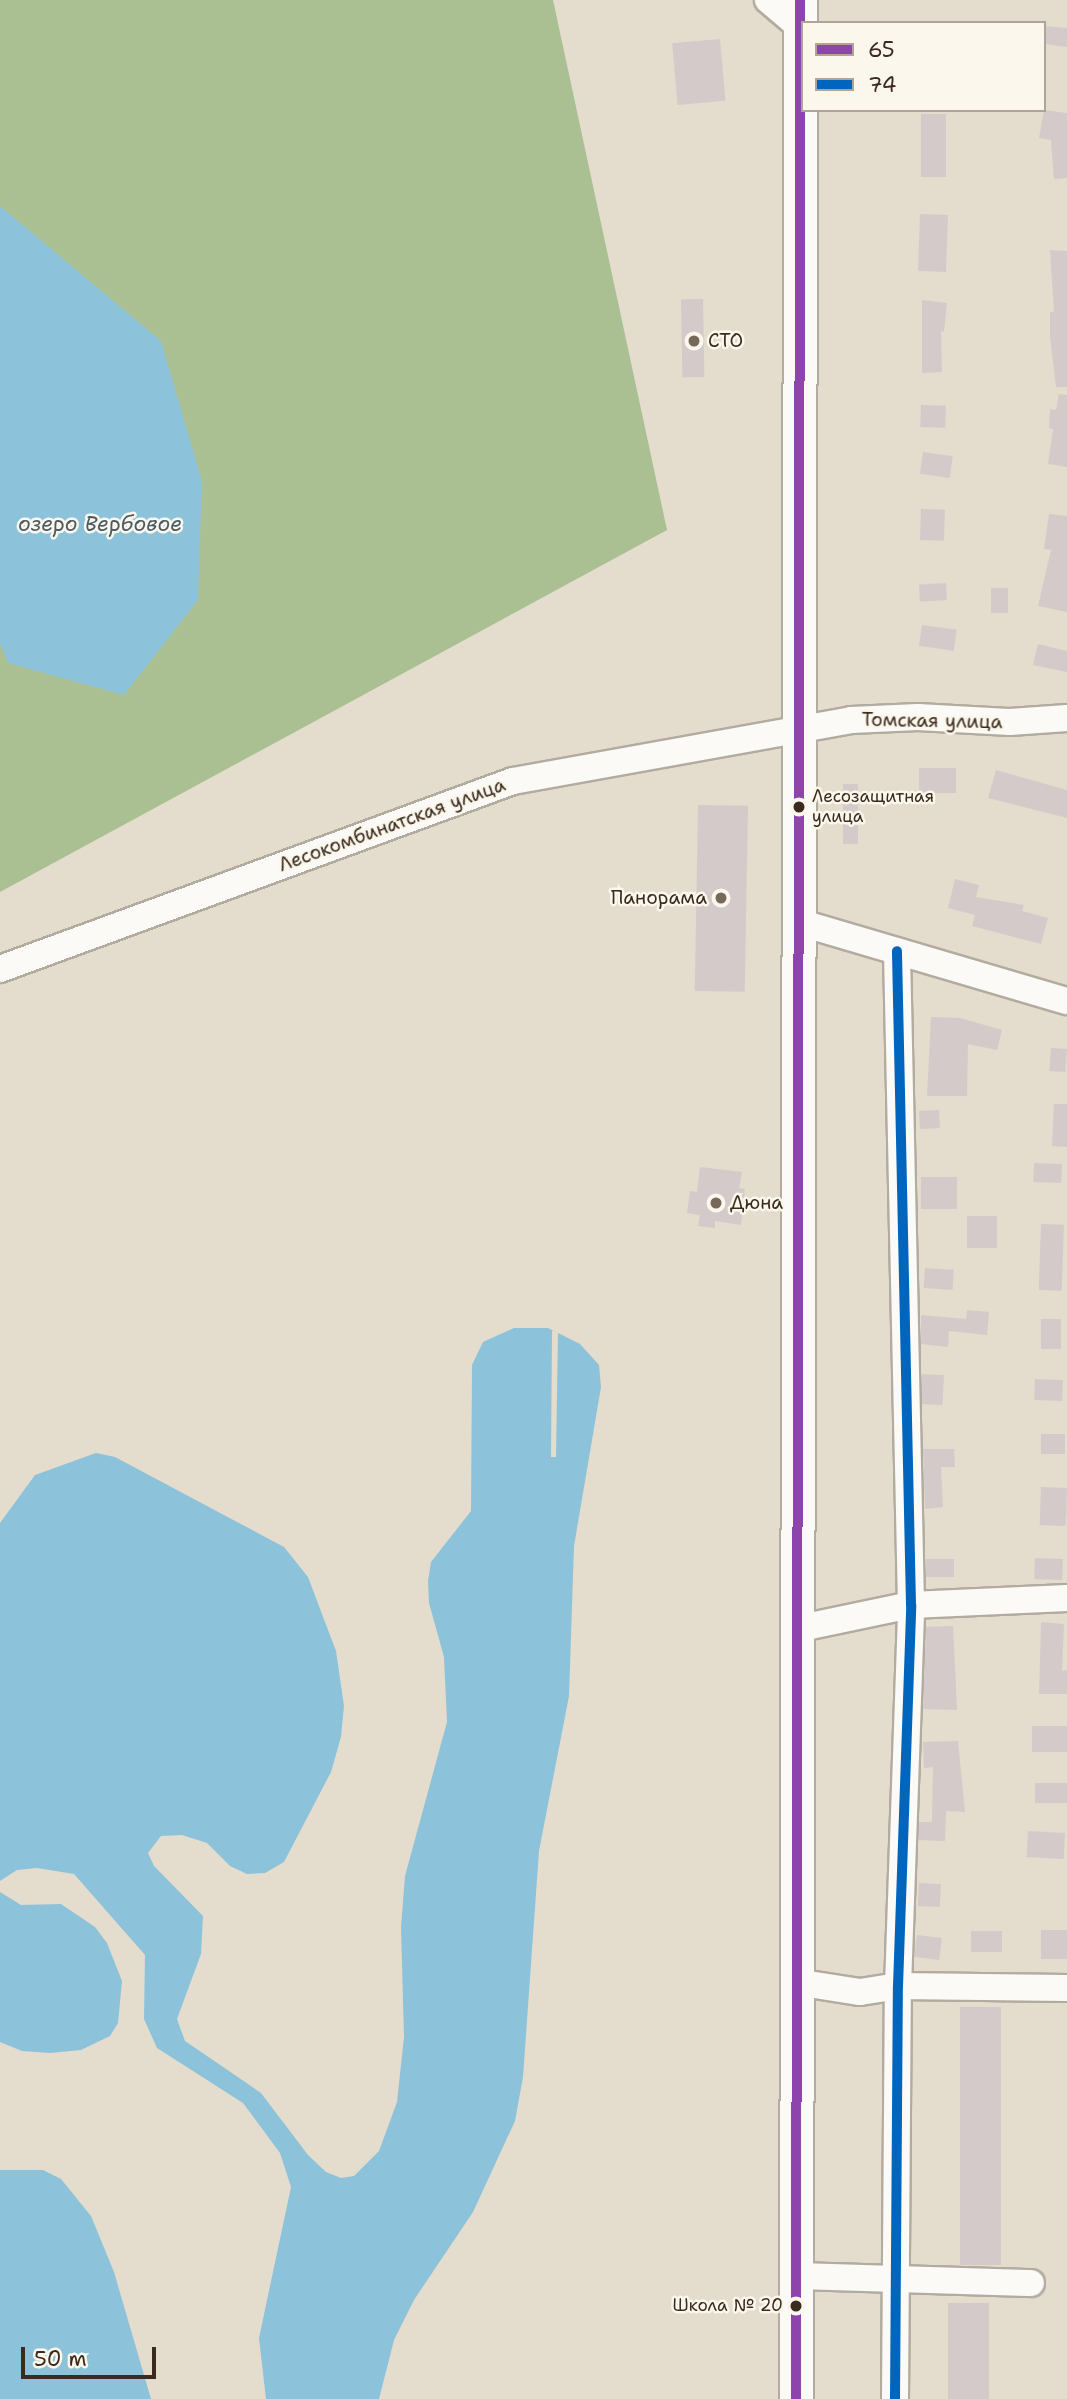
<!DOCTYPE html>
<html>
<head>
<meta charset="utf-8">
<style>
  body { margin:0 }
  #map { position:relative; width:1067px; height:2399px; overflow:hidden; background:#e4dccc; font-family:"Shantell Sans",sans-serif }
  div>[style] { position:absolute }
  .forest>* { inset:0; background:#aac092 }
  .water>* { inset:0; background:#8dc2db }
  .pier>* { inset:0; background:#e4dccc }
  .building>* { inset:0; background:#d5caca; transform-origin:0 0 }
  .roads { filter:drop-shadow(2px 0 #b2aba0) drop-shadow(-2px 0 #b2aba0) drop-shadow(0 2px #b2aba0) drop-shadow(0 -2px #b2aba0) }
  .minor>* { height:26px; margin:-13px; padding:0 13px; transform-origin:13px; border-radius:13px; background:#fbfaf7 }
  .major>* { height:33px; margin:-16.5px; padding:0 16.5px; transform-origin:16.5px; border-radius:16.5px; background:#fbfaf7 }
  .bus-1>* { height:10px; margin:-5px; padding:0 5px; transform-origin:5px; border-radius:5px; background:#8e44ad }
  .bus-2>* { height:10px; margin:-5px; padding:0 5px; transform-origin:5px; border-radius:5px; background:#0065bd }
  .dots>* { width:19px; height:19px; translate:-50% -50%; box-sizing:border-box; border:4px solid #fbf7ec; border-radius:50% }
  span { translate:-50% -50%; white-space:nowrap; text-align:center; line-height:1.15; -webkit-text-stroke:5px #fbf7ec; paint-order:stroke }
  .bus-label { font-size:17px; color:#3b2a1e }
  .left { translate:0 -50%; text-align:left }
  .right { translate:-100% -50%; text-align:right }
  .poi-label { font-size:19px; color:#3b2a1e }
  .street-label { font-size:19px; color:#3b2a1e }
  .water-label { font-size:21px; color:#4b5b63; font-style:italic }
  .legend { position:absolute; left:801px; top:21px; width:245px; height:91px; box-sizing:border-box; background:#fbf7ec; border:2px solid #aea59a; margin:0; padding:9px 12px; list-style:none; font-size:21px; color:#3b2a1e }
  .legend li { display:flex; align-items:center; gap:14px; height:35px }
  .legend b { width:35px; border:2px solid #aea59a }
  .scale { position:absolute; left:21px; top:2347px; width:135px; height:32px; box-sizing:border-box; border:4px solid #3b2a1e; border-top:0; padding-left:9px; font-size:21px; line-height:24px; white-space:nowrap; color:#3b2a1e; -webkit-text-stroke:5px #fbf7ec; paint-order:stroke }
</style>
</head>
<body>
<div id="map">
  <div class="forest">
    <i style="clip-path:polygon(0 0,553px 0,667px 530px,0 892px)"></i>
  </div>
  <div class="water">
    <i style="clip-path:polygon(0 206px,161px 341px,202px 481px,198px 600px,124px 695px,8px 663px,0 643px)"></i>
    <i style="clip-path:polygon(514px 1328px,548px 1328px,580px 1344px,599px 1365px,601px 1387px,574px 1546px,569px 1696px,539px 1851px,523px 2077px,515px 2121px,473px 2212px,414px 2300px,394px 2340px,379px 2399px,266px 2399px,259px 2338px,291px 2187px,280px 2153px,243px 2103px,157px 2048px,144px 2019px,145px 1955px,74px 1874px,37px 1868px,17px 1870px,0 1881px,0 1523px,35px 1475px,96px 1453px,115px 1457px,284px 1547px,308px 1577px,336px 1651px,344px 1706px,341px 1737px,331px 1772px,284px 1862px,265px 1873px,247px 1874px,230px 1866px,207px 1843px,182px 1835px,161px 1836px,148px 1853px,154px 1866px,203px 1916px,201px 1954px,177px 2019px,185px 2041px,261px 2093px,308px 2155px,326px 2172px,341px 2178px,354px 2176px,379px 2151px,397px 2102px,404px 2037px,401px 1927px,405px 1876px,447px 1722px,444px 1657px,429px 1603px,428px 1581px,431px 1562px,471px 1511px,472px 1365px,483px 1342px)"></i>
    <i style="clip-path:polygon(0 1892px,21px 1905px,61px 1904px,95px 1927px,107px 1943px,122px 1981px,118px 2023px,110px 2036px,81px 2050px,50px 2053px,22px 2051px,0 2042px)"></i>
    <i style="clip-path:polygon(0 2170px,43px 2170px,61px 2179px,91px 2216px,114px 2272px,151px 2399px,0 2399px)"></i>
  </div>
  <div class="pier">
    <i style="clip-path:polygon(552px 1331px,558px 1331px,556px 1457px,551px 1457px)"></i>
  </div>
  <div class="building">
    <i style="clip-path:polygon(1044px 26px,1067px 28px,1067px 47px,1044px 44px)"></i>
    <i style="left:720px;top:39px;width:62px;height:48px;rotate:85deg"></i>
    <i style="clip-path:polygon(1044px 110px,1067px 113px,1067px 178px,1054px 179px,1051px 140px,1039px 138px)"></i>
    <i style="left:921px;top:114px;width:25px;height:63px"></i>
    <i style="left:920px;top:214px;width:28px;height:57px;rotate:2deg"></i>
    <i style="clip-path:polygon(1050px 250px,1067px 251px,1067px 387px,1056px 387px,1050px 336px,1050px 312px,1054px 312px)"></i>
    <i style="left:703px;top:299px;width:78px;height:22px;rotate:89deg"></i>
    <i style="clip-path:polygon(922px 300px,947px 303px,944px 332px,941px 331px,942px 372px,922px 373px)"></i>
    <i style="clip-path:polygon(1059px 394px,1067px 395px,1067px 467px,1048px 464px,1053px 429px,1049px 428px,1050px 409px,1056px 410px)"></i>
    <i style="left:921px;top:405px;width:25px;height:22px;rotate:2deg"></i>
    <i style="left:923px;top:452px;width:30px;height:22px;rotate:8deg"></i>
    <i style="left:921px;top:509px;width:24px;height:31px;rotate:2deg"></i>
    <i style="clip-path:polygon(1049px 514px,1067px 516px,1067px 612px,1038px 606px,1051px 550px,1044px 549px)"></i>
    <i style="left:946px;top:583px;width:17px;height:27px;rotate:87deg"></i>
    <i style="left:991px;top:588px;width:17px;height:25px"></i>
    <i style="left:922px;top:625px;width:35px;height:21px;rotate:8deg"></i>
    <i style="clip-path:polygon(1038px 644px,1067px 651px,1067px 672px,1033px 665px)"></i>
    <i style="left:919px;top:768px;width:37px;height:25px"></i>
    <i style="clip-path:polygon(996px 770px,1067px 790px,1067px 818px,988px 798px)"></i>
    <i style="left:843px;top:784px;width:15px;height:60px"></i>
    <i style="left:698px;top:805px;width:50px;height:186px;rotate:1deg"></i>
    <i style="clip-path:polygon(955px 879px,979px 885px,976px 897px,1024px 905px,1022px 911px,1048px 918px,1041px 944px,972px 926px,975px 915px,948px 908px)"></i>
    <i style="clip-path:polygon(931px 1017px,960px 1018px,1002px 1030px,997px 1050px,968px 1044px,967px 1096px,927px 1096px)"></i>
    <i style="left:1051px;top:1048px;width:16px;height:23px;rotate:4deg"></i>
    <i style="clip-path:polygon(1054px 1104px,1067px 1104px,1067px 1147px,1052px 1146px)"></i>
    <i style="left:939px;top:1110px;width:18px;height:20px;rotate:87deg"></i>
    <i style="left:1034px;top:1163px;width:28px;height:19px;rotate:2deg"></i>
    <i style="clip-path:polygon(700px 1167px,742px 1172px,739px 1188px,745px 1189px,741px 1225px,715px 1221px,715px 1228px,698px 1226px,700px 1215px,687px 1213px,690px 1191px,697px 1192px)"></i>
    <i style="left:921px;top:1177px;width:36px;height:32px"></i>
    <i style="left:967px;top:1216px;width:30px;height:32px"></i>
    <i style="left:1041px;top:1224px;width:23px;height:66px;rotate:2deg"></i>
    <i style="left:925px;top:1268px;width:29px;height:20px;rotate:4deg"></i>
    <i style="clip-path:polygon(967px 1310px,989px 1312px,987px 1335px,949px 1331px,948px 1347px,921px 1344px,921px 1315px,966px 1319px)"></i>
    <i style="left:1041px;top:1319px;width:20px;height:30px"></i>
    <i style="left:922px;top:1374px;width:22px;height:30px;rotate:3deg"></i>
    <i style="left:1035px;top:1379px;width:28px;height:21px;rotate:2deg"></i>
    <i style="left:1041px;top:1434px;width:24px;height:20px"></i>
    <i style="clip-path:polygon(923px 1449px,954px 1449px,955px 1467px,941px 1467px,943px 1507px,925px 1509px)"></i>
    <i style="left:1041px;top:1487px;width:26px;height:38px;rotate:2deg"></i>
    <i style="left:1035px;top:1558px;width:28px;height:21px;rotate:2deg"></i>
    <i style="left:926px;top:1559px;width:28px;height:18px"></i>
    <i style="clip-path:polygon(1041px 1622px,1064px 1624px,1062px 1671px,1067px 1670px,1067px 1694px,1039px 1694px)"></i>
    <i style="clip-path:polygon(953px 1626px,957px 1710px,923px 1709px,926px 1627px)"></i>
    <i style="left:1032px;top:1726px;width:35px;height:26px"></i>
    <i style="clip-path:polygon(958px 1741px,965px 1812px,946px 1811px,945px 1841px,919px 1840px,919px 1822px,932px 1822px,933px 1767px,924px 1768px,923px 1742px)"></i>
    <i style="left:1035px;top:1783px;width:32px;height:20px"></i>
    <i style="left:1028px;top:1831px;width:37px;height:26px;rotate:3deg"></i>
    <i style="left:919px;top:1883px;width:22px;height:23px;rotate:3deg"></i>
    <i style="left:1041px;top:1930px;width:26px;height:29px"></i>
    <i style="left:971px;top:1931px;width:31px;height:21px"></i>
    <i style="left:917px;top:1935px;width:25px;height:22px;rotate:7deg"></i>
    <i style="left:960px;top:2007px;width:41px;height:258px"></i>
    <i style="left:948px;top:2303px;width:41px;height:96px"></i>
  </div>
  <div class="roads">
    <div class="minor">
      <i style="left:768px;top:0;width:42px;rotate:40.2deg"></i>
      <i style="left:798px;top:922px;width:280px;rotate:16.4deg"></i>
      <i style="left:0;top:969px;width:546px;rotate:-20.13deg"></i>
      <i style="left:513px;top:781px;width:343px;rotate:-10.2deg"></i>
      <i style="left:851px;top:720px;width:67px;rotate:-2.6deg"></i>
      <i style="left:918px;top:717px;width:92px;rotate:3.1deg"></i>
      <i style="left:1010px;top:722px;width:57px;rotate:-4deg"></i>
      <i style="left:796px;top:1629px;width:117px;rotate:-11.8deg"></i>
      <i style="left:911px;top:1605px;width:156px;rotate:-2.6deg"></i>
      <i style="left:796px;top:1982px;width:65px;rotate:8.9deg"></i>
      <i style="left:860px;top:1992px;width:38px;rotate:-9deg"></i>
      <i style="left:898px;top:1986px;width:169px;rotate:0.7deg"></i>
      <i style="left:795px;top:2276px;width:236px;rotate:1.7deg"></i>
      <i style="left:895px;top:2399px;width:413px;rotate:-89.6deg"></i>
      <i style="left:898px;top:1986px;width:381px;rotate:-88deg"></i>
      <i style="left:911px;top:1605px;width:654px;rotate:-91.23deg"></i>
    </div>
    <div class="major">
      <i style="left:796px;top:2399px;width:2399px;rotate:-89.9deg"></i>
    </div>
  </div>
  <div class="bus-1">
    <i style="left:796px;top:2399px;width:2399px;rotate:-89.9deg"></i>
  </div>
  <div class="bus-2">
    <i style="left:895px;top:2399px;width:413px;rotate:-89.6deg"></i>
    <i style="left:898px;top:1986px;width:381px;rotate:-88deg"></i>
    <i style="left:911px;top:1605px;width:654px;rotate:-91.23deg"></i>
  </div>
  <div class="dots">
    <i style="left:694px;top:341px;background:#76685b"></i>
    <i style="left:799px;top:807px;background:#3b2a1e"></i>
    <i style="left:721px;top:898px;background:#76685b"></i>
    <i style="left:716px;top:1203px;background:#76685b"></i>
    <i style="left:796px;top:2306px;background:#3b2a1e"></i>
  </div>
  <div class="bus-label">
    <span class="left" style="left:812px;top:807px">Лесозащитная<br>улица</span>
    <span class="right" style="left:783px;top:2306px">Школа № 20</span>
  </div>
  <div class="poi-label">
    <span class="left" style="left:708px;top:341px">СТО</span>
    <span class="right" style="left:707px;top:898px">Панорама</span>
    <span class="left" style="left:730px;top:1203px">Дюна</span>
  </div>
  <div class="street-label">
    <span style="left:932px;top:721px;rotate:1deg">Томская улица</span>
    <span style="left:392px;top:825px;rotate:-20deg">Лесокомбинатская улица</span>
  </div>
  <div class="water-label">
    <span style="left:100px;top:524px">озеро Вербовое</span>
  </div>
  <ul class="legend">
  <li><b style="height:9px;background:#8e44ad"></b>65</li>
  <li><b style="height:9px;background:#0065bd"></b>74</li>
  </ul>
  <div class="scale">50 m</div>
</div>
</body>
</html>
